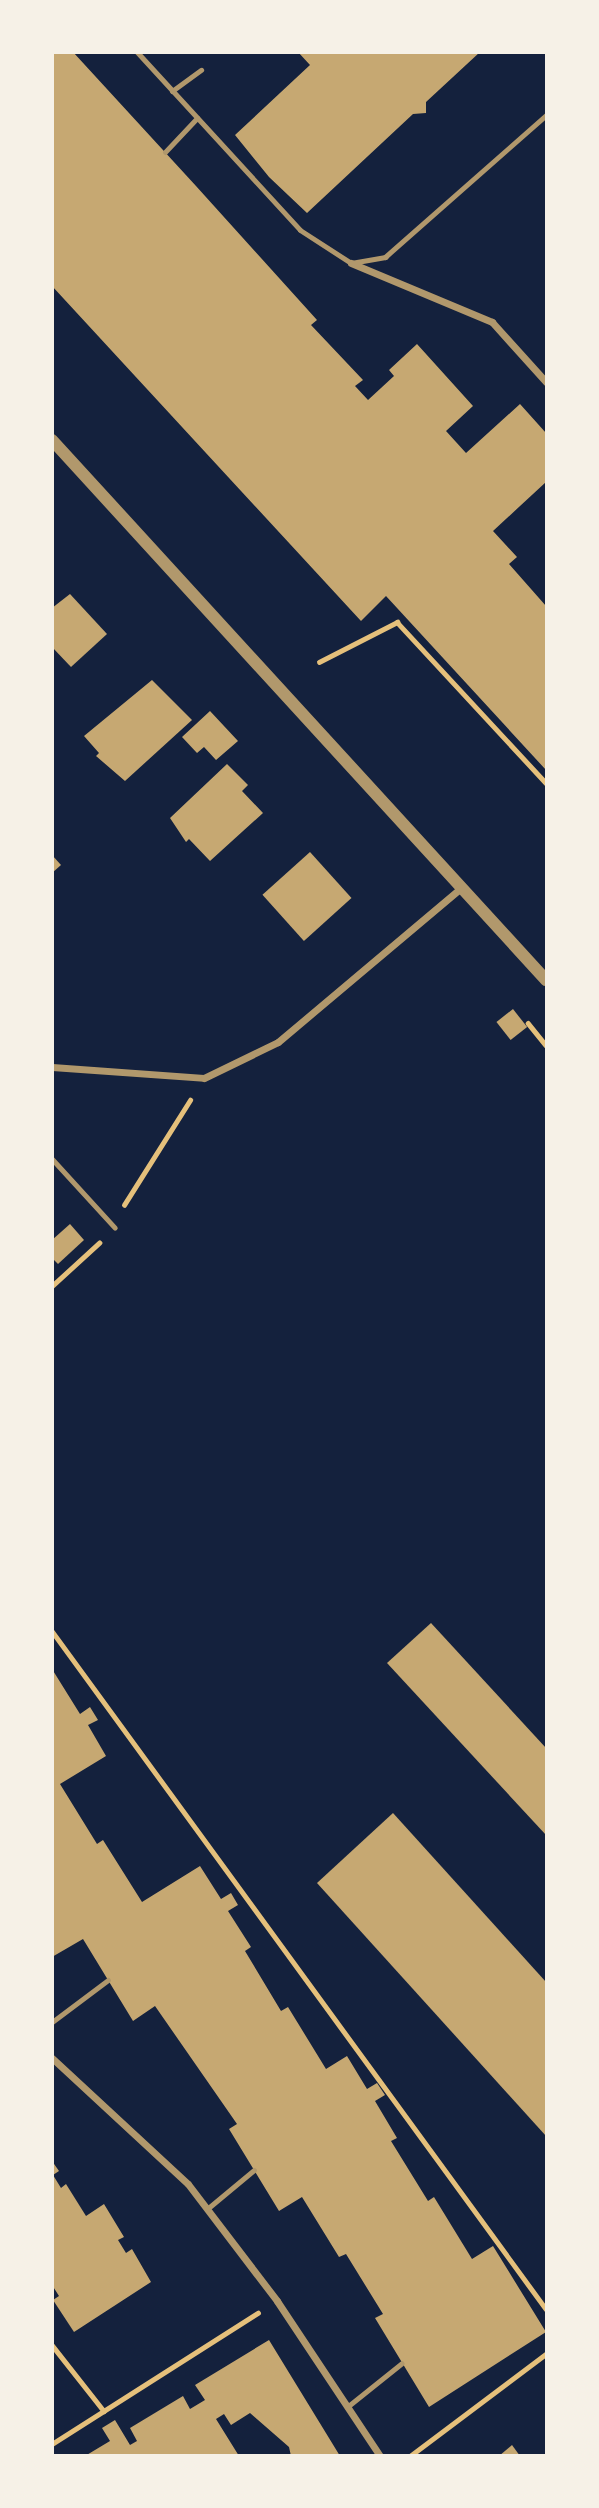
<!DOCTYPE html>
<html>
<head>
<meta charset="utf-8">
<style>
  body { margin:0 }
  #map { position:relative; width:599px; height:2508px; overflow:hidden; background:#14213d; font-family:Commissioner,sans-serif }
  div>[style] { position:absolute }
  .building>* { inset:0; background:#c6a872; transform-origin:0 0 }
  .path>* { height:4.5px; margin:-2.25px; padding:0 2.25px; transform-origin:2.25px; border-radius:2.25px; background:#e5c07b }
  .service>* { height:5px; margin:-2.5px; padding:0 2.5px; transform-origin:2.5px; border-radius:2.5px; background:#b1986c }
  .minor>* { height:7px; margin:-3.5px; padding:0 3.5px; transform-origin:3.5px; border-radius:3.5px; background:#b1986c }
  .tertiary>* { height:12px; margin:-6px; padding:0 6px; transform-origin:6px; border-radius:6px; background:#b1986c }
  span { translate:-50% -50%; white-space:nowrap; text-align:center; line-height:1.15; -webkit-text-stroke:7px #f6f1e7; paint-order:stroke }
  .frame { position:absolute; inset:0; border:54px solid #f6f1e7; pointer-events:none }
</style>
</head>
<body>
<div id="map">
  <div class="building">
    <i style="clip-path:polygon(52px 52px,73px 52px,196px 186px,317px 320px,311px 325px,363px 380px,355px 386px,368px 400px,394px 376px,389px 370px,417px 344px,473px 406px,446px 431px,466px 453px,520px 404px,546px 433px,546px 482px,493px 531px,517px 557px,509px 564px,546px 606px,546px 770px,386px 596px,361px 621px,52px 286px)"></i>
    <i style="clip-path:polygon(298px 52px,480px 52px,426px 102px,426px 113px,413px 114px,307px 213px,269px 177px,235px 135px,310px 65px)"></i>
    <i style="clip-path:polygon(70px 594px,107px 634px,71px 667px,52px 647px,52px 608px)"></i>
    <i style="clip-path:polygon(152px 680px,192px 720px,125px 781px,96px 756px,99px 753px,84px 736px)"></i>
    <i style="clip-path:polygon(210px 711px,238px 741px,216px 760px,204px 747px,197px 753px,182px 737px)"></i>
    <i style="clip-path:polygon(227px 764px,248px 785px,242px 791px,263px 813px,210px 861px,189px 839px,186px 842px,170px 818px)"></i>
    <i style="left:310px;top:852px;width:62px;height:64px;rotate:48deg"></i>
    <i style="clip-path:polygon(52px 855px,61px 865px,52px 873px)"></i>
    <i style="left:513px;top:1009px;width:23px;height:21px;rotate:52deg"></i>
    <i style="clip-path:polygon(70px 1224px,84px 1240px,58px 1264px,52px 1258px,52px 1240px)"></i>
    <i style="clip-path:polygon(431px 1623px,546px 1748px,546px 1835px,387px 1663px)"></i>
    <i style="clip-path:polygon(52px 1669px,80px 1714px,90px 1707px,98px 1720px,88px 1725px,106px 1756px,60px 1784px,97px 1844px,103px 1840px,142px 1902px,200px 1866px,221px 1899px,231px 1893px,238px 1905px,228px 1911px,251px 1947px,245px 1951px,281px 2011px,288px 2007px,326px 2069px,347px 2056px,367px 2089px,377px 2083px,385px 2095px,375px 2101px,397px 2138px,391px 2141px,428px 2201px,434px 2197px,472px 2259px,493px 2246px,546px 2332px,429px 2407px,375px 2318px,383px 2314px,346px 2254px,339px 2257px,302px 2197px,279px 2211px,229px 2129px,237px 2124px,155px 2006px,133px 2021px,83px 1939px,52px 1957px)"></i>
    <i style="clip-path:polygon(393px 1813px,546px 1982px,546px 2136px,317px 1883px)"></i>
    <i style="clip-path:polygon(52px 2161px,59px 2171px,53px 2175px,61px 2188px,66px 2184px,86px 2216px,104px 2204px,124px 2237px,118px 2240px,126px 2253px,132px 2249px,151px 2282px,74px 2332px,53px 2300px,59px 2296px,52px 2285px)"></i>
    <i style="clip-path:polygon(269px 2340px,340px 2456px,291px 2456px,289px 2447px,250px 2413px,231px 2425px,224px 2414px,216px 2419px,239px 2456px,85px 2456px,110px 2441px,102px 2428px,115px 2420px,130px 2445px,137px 2441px,130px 2428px,183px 2396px,190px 2409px,205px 2400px,195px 2385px)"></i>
    <i style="clip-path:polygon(512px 2445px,520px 2456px,499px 2456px)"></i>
  </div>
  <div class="path">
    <i style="left:319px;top:662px;width:88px;rotate:-27.1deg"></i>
    <i style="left:397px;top:622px;width:219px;rotate:47.2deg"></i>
    <i style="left:528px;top:1023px;width:28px;rotate:51deg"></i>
    <i style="left:124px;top:1205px;width:124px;rotate:-57.8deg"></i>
    <i style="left:52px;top:1286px;width:64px;rotate:-42.5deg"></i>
    <i style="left:52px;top:1631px;width:839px;rotate:53.92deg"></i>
    <i style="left:52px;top:2345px;width:84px;rotate:51.8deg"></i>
    <i style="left:52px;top:2444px;width:244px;rotate:-32.5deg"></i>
    <i style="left:410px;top:2456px;width:170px;rotate:-36.9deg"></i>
  </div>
  <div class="service">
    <i style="left:137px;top:52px;width:241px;rotate:47.5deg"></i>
    <i style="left:300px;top:230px;width:61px;rotate:32.9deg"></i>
    <i style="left:351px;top:263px;width:35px;rotate:-10deg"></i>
    <i style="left:385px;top:257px;width:215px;rotate:-41.4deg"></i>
    <i style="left:172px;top:91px;width:36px;rotate:-36deg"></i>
    <i style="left:165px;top:152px;width:47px;rotate:-46.7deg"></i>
    <i style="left:52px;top:1159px;width:93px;rotate:47.6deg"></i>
    <i style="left:52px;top:2022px;width:70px;rotate:-36.9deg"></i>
    <i style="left:207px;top:2209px;width:61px;rotate:-39.7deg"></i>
    <i style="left:347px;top:2407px;width:70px;rotate:-38.7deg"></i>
  </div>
  <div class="minor">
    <i style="left:351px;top:263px;width:153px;rotate:22.7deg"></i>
    <i style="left:492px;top:322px;width:81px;rotate:48deg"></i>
    <i style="left:52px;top:1067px;width:152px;rotate:4.1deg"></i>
    <i style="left:204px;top:1078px;width:82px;rotate:-25.9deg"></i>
    <i style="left:278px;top:1042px;width:241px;rotate:-40.1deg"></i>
    <i style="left:52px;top:2058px;width:185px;rotate:42.8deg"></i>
    <i style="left:188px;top:2184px;width:147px;rotate:52.7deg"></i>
    <i style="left:277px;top:2301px;width:186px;rotate:56.4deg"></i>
  </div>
  <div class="tertiary">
    <i style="left:52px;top:440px;width:732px;rotate:47.55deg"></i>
  </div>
  <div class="frame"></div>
</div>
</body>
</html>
